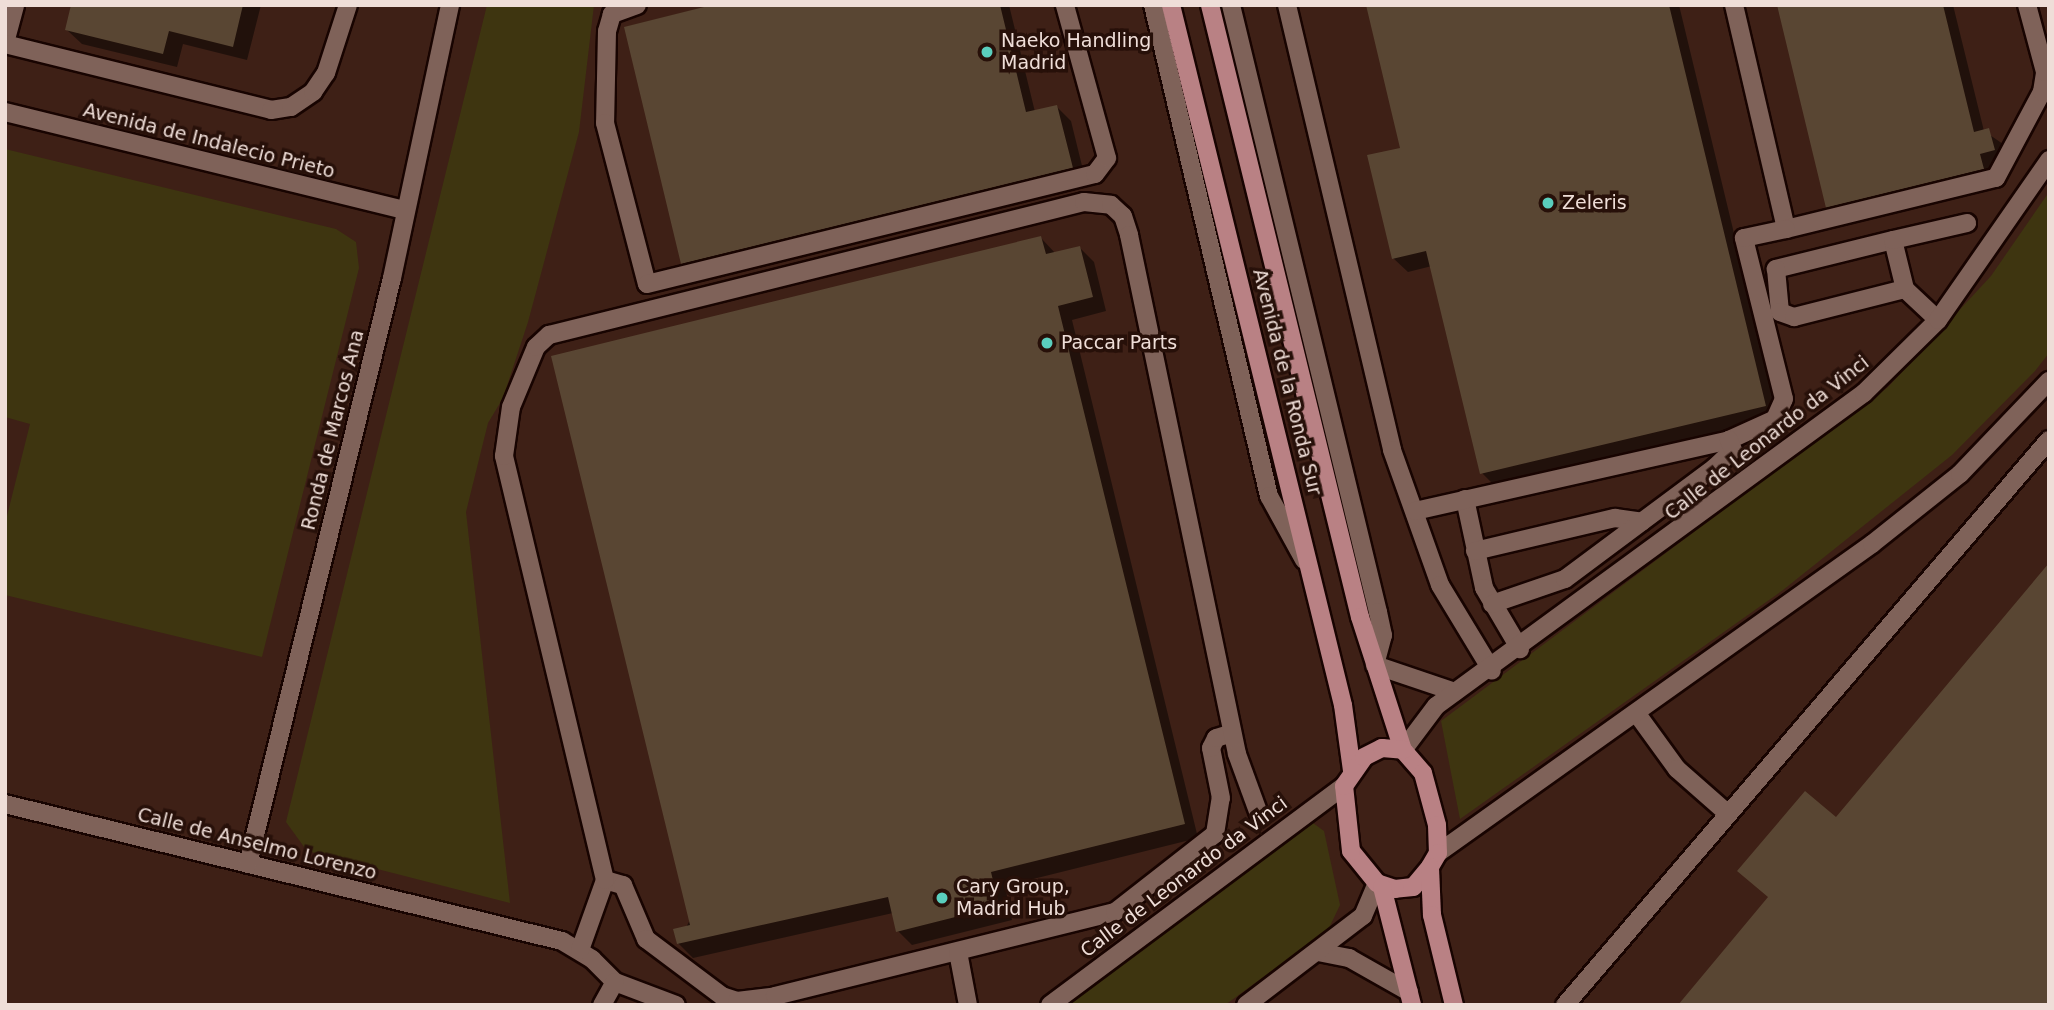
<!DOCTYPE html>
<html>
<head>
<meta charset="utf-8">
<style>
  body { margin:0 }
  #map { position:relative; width:2054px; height:1010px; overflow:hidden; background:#311a12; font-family:"DejaVu Sans",sans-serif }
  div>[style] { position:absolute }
  .built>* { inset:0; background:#3e2016; transform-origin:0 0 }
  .green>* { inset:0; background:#3e3510 }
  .shadow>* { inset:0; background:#0007 }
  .building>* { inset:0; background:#594633 }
  .roads { filter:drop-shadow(2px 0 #180401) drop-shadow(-2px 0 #180401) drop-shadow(0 2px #180401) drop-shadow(0 -2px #180401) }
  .minor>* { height:18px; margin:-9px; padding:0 9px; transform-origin:9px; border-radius:9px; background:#7f6259 }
  .major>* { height:18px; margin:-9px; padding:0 9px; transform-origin:9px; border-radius:9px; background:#b98184 }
  .dots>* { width:19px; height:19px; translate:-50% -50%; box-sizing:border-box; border:4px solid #271009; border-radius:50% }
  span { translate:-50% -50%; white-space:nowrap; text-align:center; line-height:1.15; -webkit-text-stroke:7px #271009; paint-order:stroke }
  .poi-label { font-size:19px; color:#efded8 }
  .left { translate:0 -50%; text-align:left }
  .street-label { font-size:19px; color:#efded8 }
  .frame { position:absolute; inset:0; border:7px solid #efded8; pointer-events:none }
</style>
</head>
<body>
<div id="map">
  <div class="built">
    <i style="left:5px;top:5px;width:2044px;height:1000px"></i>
  </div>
  <div class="green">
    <i style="clip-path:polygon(487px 5px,594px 5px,579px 132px,528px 322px,503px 398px,488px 423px,466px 512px,510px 903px,307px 851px,286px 822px)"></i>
    <i style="clip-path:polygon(5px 149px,336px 229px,356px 242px,359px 268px,262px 657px,5px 595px,5px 524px,30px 424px,5px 417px)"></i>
    <i style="clip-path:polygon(2049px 192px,2049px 353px,2035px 371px,1952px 455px,1783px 590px,1460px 819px,1441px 721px,1888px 387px,1991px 276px)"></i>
    <i style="clip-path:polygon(1313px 823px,1324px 831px,1340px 905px,1328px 930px,1225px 1005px,1068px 1005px)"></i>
  </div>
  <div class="shadow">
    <i style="clip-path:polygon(73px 5px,261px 5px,247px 60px,183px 44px,177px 67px,82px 44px,67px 30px)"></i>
    <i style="clip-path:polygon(719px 5px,1009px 5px,1035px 112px,1057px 107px,1071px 121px,1086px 182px,697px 277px,683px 263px)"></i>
    <i style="clip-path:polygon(1367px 5px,1679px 5px,1779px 420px,1496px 487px,1482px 473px,1432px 266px,1408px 272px,1393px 258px,1402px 149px)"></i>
    <i style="clip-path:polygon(1779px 5px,1953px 5px,1984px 131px,2003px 144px,2008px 164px,1997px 183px,1842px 221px,1828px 207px)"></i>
    <i style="clip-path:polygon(1041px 238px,1056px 254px,1080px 248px,1094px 262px,1106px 311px,1072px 320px,1198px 838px,1005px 886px,1012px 920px,912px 945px,898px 931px,893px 913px,693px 958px,678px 943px)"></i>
  </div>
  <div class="building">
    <i style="clip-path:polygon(71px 5px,243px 5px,233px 47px,169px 31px,163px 54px,65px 30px)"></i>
    <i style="clip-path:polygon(712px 5px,1000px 5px,1026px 112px,1057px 105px,1073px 168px,681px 264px,624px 27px)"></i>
    <i style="clip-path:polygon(1366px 5px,1669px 5px,1766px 406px,1480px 474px,1426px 251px,1392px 259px,1367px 155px,1400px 148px)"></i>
    <i style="clip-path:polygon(1777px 5px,1943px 5px,1974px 132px,1989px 128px,1995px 150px,1980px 154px,1984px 169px,1826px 208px)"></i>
    <i style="clip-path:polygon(1041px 236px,1046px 254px,1080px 246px,1093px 297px,1058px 306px,1185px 824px,991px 872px,999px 906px,896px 932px,888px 897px,677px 944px,673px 929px,690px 925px,551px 356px)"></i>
    <i style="clip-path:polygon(2049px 563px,2049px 1005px,1678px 1005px,1768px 897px,1737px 871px,1805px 791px,1836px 817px)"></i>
  </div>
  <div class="roads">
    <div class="minor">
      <i style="left:637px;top:5px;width:27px;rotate:160deg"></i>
      <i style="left:612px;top:14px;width:18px;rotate:106deg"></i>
      <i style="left:607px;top:31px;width:92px;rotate:91.2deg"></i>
      <i style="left:605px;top:123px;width:166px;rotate:75.4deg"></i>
      <i style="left:647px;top:284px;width:461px;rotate:-13.8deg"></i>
      <i style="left:1095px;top:174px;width:20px;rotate:-53deg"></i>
      <i style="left:1107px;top:158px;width:159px;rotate:-105.4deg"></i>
      <i style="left:1153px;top:5px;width:505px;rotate:76.71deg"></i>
      <i style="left:1269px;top:496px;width:73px;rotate:61.3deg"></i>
      <i style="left:1231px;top:5px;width:625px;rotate:76.39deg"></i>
      <i style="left:1378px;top:612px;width:24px;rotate:78deg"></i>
      <i style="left:1383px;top:635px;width:31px;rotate:105deg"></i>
      <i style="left:1375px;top:665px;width:84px;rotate:18.6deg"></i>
      <i style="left:1287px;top:5px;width:457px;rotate:76.7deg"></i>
      <i style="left:1392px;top:450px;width:143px;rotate:70.4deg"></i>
      <i style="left:1440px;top:585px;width:100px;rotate:58.8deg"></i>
      <i style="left:1734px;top:5px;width:230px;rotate:76.9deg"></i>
      <i style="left:1786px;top:229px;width:216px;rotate:-13.7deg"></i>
      <i style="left:1996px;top:178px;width:98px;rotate:-61.9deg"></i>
      <i style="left:2042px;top:92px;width:20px;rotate:-81deg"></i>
      <i style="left:2045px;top:72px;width:69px;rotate:-105deg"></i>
      <i style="left:5px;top:43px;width:39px;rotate:-75deg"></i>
      <i style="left:5px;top:44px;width:274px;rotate:13.9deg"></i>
      <i style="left:271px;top:110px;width:20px;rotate:-9deg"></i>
      <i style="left:291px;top:107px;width:27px;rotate:-34deg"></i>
      <i style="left:313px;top:92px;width:23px;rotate:-56deg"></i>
      <i style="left:326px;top:73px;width:71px;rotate:-72.1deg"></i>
      <i style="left:5px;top:112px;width:410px;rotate:13.8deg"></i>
      <i style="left:1893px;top:240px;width:121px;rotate:166.1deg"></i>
      <i style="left:1776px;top:269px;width:43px;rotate:84.7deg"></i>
      <i style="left:1780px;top:312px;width:15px;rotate:20deg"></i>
      <i style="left:1794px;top:317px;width:114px;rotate:-14.2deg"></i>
      <i style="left:1938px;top:320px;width:45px;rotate:-136.8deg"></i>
      <i style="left:1905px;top:289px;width:50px;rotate:-103.8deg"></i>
      <i style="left:1893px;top:240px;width:76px;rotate:-12.9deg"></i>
      <i style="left:1465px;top:499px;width:91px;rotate:77.9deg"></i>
      <i style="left:1484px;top:588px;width:71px;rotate:59.5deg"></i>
      <i style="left:1415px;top:511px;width:322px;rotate:-12.7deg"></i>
      <i style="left:1729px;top:440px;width:51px;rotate:-24.5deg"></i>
      <i style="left:1775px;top:419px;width:22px;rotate:-66deg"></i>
      <i style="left:1784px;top:399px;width:166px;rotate:-104deg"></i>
      <i style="left:1744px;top:238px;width:43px;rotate:-12.1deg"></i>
      <i style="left:1475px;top:551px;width:144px;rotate:-13.3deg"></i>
      <i style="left:1615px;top:518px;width:27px;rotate:8deg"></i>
      <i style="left:1492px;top:604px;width:77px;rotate:-18.9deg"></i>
      <i style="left:1565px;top:579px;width:186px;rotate:-36.7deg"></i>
      <i style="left:1714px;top:468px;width:26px;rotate:-43deg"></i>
      <i style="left:1733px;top:450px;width:11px;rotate:-112deg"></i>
      <i style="left:1637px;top:714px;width:68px;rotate:54deg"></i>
      <i style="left:1677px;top:769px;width:67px;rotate:41.3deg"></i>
      <i style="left:1403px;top:750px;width:55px;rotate:-53.1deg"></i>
      <i style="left:1436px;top:706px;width:530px;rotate:-36.18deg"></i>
      <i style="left:1864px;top:393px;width:104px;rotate:-44.6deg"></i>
      <i style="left:1938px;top:320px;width:195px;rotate:-55.2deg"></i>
      <i style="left:5px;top:804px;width:574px;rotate:13.82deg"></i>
      <i style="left:562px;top:941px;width:35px;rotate:31deg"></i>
      <i style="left:592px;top:959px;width:33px;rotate:45deg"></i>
      <i style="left:615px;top:982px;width:65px;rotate:20.7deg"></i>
      <i style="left:1438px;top:853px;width:533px;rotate:-35.45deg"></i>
      <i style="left:1872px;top:544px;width:112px;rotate:-38.5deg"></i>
      <i style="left:1960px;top:474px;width:129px;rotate:-46.3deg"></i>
      <i style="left:248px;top:864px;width:603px;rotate:-76.19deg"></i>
      <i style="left:392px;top:278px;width:279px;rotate:-78deg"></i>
      <i style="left:605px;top:880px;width:19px;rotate:16deg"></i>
      <i style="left:623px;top:885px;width:59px;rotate:66.9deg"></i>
      <i style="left:646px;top:939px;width:95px;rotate:36.9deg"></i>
      <i style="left:722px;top:996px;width:16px;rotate:18deg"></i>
      <i style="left:737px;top:1001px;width:38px;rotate:-7deg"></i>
      <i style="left:775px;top:996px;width:350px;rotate:-13.9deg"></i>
      <i style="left:1115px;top:912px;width:127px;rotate:-38deg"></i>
      <i style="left:1215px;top:834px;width:36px;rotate:-81deg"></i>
      <i style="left:1221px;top:798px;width:51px;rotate:-101.3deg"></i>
      <i style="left:1211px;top:748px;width:11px;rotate:-63deg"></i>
      <i style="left:1216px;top:738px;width:17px;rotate:-17deg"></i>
      <i style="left:580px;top:950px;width:74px;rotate:-70.3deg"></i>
      <i style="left:605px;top:880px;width:436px;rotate:-103.4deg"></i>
      <i style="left:504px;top:456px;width:49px;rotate:-81.9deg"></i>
      <i style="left:511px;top:407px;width:65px;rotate:-67.4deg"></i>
      <i style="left:536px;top:347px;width:18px;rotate:-43deg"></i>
      <i style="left:549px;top:335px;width:551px;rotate:-13.96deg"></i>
      <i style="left:1084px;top:202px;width:27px;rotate:6deg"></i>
      <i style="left:1111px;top:205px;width:16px;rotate:43deg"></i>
      <i style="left:1123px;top:216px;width:20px;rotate:72deg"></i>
      <i style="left:1129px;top:235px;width:530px;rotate:78.24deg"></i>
      <i style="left:1237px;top:754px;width:64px;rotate:69.9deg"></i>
      <i style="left:958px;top:952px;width:54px;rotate:79.3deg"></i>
      <i style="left:1318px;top:952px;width:32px;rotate:11deg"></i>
      <i style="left:1349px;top:958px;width:69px;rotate:29.5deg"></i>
      <i style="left:602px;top:1005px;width:26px;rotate:-61deg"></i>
      <i style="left:1050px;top:1005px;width:367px;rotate:-36.7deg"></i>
      <i style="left:1246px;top:1005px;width:147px;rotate:-37.3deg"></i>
      <i style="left:1363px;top:916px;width:36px;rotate:-67deg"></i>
      <i style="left:1565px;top:1005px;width:744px;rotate:-49.42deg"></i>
    </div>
    <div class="major">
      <i style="left:1171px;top:5px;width:721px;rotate:76.2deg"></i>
      <i style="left:1343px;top:705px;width:67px;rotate:82.2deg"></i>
      <i style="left:1210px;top:5px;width:630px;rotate:76.23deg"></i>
      <i style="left:1360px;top:617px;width:140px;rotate:72.1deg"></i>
      <i style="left:1403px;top:750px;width:30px;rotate:49deg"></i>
      <i style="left:1423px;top:773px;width:54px;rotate:74.9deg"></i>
      <i style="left:1437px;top:825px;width:28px;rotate:88deg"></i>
      <i style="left:1438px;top:853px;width:16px;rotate:120deg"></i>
      <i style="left:1430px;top:867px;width:26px;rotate:130deg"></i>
      <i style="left:1413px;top:887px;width:18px;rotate:174deg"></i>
      <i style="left:1395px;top:889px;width:19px;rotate:-162deg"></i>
      <i style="left:1377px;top:883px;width:41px;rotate:-129.1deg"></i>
      <i style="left:1351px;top:851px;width:65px;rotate:-96.1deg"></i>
      <i style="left:1344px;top:786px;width:35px;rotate:-55deg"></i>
      <i style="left:1364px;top:757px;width:20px;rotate:-27deg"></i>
      <i style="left:1382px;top:748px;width:21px;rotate:5deg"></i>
      <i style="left:1430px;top:868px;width:47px;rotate:87.6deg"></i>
      <i style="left:1432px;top:915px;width:93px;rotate:76.3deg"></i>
      <i style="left:1382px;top:887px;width:122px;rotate:75.7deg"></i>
    </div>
  </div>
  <div class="dots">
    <i style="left:987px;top:52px;background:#5acebd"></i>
    <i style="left:1548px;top:203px;background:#5acebd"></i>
    <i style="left:1047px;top:343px;background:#5acebd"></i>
    <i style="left:942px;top:898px;background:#5acebd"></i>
  </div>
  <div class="poi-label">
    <span class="left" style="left:1001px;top:52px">Naeko Handling<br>Madrid</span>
    <span class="left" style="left:1562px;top:203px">Zeleris</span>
    <span class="left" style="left:1061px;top:343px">Paccar Parts</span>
    <span class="left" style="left:956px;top:898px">Cary Group,<br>Madrid Hub</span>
  </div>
  <div class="street-label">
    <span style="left:209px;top:141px;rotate:14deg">Avenida de Indalecio Prieto</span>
    <span style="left:1287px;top:382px;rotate:76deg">Avenida de la Ronda Sur</span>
    <span style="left:333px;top:430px;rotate:-76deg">Ronda de Marcos Ana</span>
    <span style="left:1767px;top:438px;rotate:-38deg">Calle de Leonardo da Vinci</span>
    <span style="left:257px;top:844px;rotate:14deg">Calle de Anselmo Lorenzo</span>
    <span style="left:1184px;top:877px;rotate:-37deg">Calle de Leonardo da Vinci</span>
  </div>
  <div class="frame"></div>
</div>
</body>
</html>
